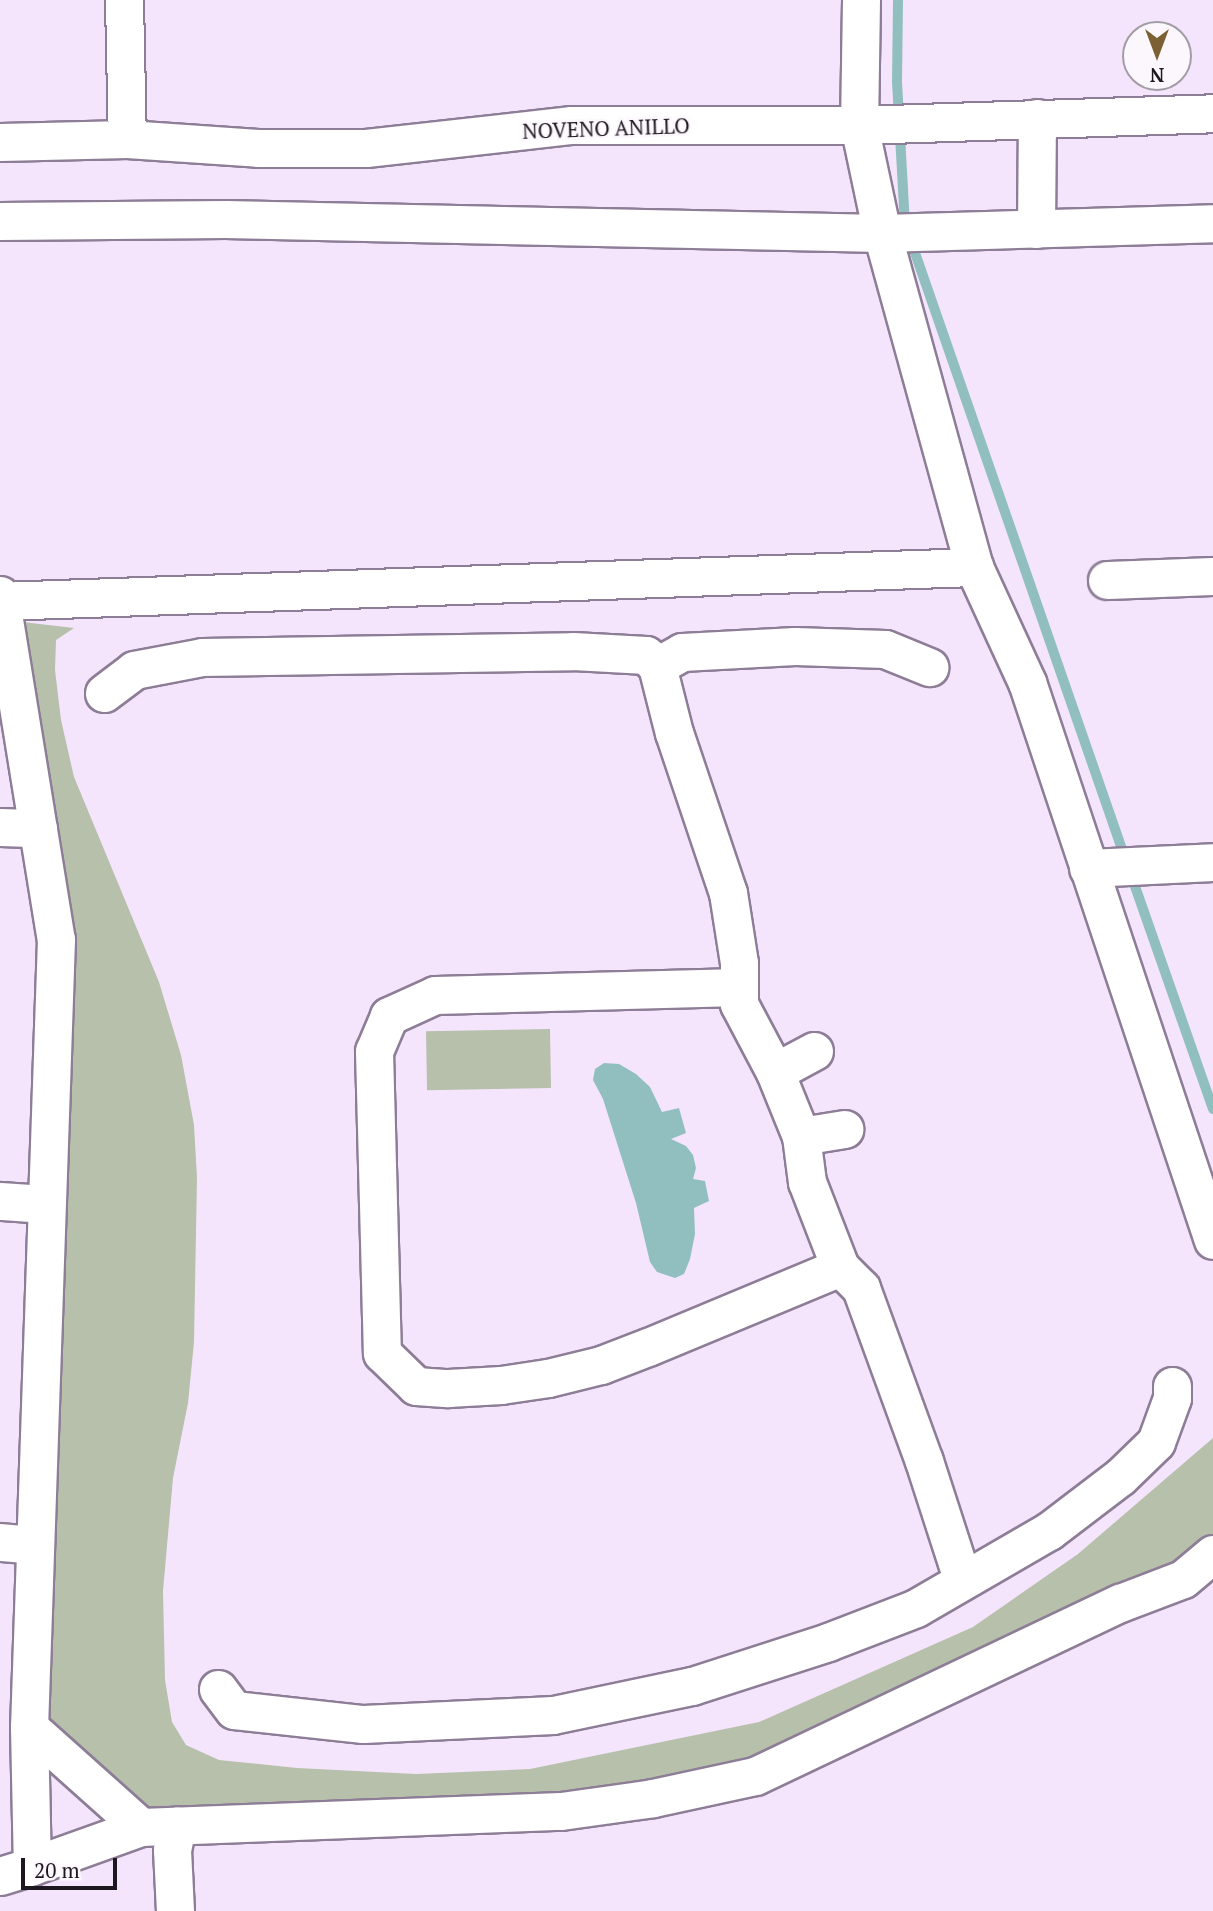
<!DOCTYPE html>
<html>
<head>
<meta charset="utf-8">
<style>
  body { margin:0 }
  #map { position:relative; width:1213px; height:1911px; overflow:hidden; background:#f4e5fc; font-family:"PT Serif",serif }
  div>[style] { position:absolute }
  .green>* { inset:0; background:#b7c0ab; transform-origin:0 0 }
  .water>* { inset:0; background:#91bfc0 }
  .stream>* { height:10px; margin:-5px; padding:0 5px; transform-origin:5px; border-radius:5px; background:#91bfc0 }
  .roads { filter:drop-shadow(2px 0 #8d7d96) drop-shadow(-2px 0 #8d7d96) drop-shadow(0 2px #8d7d96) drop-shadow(0 -2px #8d7d96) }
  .minor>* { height:37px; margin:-18.5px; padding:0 18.5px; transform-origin:18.5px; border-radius:18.5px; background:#fff }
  span { translate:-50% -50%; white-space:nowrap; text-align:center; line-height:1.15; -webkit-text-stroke:5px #fbf7fd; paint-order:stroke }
  .street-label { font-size:21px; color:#1d1720 }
  .north { position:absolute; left:1122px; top:21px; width:70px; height:70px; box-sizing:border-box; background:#fbf7fd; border:2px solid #a29da5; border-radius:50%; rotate:180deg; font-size:19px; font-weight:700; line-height:28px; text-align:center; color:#1d1720 }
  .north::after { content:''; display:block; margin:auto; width:24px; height:32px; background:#7c5f32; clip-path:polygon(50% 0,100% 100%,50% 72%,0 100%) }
  .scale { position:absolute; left:21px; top:1858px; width:96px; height:32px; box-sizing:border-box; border:4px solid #1d1720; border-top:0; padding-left:9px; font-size:21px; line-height:24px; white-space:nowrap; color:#1d1720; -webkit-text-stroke:5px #fbf7fd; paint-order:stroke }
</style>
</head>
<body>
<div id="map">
  <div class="green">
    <i style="clip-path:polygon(5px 620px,74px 628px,56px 640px,55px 670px,61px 720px,74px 777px,159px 982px,181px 1055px,194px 1125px,197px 1178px,194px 1342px,188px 1403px,173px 1478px,163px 1591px,165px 1680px,172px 1722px,186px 1745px,219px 1760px,297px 1768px,416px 1774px,530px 1769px,759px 1722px,973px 1627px,1078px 1554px,1213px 1438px,1213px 1549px,754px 1772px,655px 1796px,160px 1818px,16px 1730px,56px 939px)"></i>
    <i style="left:550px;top:1029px;width:59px;height:124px;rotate:89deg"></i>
  </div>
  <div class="water">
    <i style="clip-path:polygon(604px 1063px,619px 1064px,636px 1074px,650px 1087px,662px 1112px,679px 1108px,686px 1133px,671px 1139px,686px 1146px,693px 1155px,696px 1168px,693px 1179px,705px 1181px,709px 1201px,694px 1208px,695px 1234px,690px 1259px,684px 1274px,675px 1278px,657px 1272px,650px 1262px,636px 1203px,603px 1099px,593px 1080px,595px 1069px)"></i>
  </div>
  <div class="stream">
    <i style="left:898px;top:0;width:82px;rotate:90.7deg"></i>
    <i style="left:897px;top:82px;width:142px;rotate:86.8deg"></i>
    <i style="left:905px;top:224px;width:671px;rotate:70.86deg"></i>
    <i style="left:1130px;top:872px;width:251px;rotate:70.7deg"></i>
  </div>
  <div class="roads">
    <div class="minor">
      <i style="left:124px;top:0;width:139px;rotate:88.8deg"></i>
      <i style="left:861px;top:0;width:125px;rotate:90.9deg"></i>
      <i style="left:859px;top:125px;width:110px;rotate:78deg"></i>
      <i style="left:882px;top:233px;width:346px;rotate:74.6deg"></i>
      <i style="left:974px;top:567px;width:127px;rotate:65.3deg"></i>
      <i style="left:1027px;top:682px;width:588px;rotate:71.57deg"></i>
      <i style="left:0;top:142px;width:127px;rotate:-1.4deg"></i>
      <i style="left:127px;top:139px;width:131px;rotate:3.9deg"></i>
      <i style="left:258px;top:148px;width:108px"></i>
      <i style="left:366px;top:148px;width:207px;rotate:-6.4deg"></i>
      <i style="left:572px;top:125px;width:287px"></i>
      <i style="left:859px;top:125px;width:354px;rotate:-1.9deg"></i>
      <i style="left:0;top:221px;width:225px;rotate:-0.5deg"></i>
      <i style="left:225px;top:219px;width:657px;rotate:1.22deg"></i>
      <i style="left:882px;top:233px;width:331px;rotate:-1.7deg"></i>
      <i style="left:1036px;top:229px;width:111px;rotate:-89.5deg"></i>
      <i style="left:1107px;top:580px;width:106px;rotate:-2.2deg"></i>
      <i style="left:0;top:595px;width:349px;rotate:80.8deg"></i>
      <i style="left:56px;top:939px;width:788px;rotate:91.96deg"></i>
      <i style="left:29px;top:1727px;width:139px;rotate:88.8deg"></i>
      <i style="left:32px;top:1866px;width:116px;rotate:-19.7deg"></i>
      <i style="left:141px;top:1827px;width:420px;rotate:-2.2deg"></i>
      <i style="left:561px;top:1811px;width:93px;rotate:-8deg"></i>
      <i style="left:653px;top:1798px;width:104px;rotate:-12.2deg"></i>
      <i style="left:755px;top:1776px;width:404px;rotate:-25.4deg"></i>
      <i style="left:1120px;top:1603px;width:67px;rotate:-20.9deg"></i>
      <i style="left:1183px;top:1579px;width:39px;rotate:-40deg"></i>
      <i style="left:0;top:601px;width:975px;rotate:-2deg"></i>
      <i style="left:104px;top:693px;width:38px;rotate:-37deg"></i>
      <i style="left:134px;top:670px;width:69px;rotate:-10.8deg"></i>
      <i style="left:202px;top:657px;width:371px;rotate:-0.9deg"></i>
      <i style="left:573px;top:651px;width:73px;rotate:3.1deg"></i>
      <i style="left:646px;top:655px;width:16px;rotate:45deg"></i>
      <i style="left:0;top:827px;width:38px;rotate:2deg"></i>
      <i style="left:1088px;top:868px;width:125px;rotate:-2.7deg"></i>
      <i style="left:739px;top:987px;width:304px;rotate:178.5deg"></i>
      <i style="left:435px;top:995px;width:51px;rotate:155.5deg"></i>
      <i style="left:389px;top:1016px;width:38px;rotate:113deg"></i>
      <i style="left:374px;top:1051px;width:302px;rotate:88.5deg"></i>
      <i style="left:382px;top:1353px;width:47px;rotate:44.1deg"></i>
      <i style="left:416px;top:1386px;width:32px;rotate:4deg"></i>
      <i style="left:448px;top:1388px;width:53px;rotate:-3.2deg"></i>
      <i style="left:501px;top:1385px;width:48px;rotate:-8.5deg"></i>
      <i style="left:548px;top:1378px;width:55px;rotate:-13.8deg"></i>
      <i style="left:601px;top:1365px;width:50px;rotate:-21deg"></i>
      <i style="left:648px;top:1347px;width:208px;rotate:-22.6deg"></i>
      <i style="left:840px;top:1267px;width:30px;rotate:45deg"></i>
      <i style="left:861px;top:1288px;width:184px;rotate:70deg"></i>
      <i style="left:924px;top:1461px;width:124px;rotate:72.1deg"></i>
      <i style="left:814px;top:1051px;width:44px;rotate:151.7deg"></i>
      <i style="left:775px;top:1072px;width:77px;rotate:-117.9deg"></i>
      <i style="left:739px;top:1004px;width:41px;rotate:-90deg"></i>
      <i style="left:739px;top:963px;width:71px;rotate:-98.9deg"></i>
      <i style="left:728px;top:893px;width:169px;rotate:-108.6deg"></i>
      <i style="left:674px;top:733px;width:69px;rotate:-104.2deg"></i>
      <i style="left:657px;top:666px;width:29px;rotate:-29deg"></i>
      <i style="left:682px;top:652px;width:113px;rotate:-3deg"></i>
      <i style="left:795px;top:646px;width:90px;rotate:1.9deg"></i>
      <i style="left:885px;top:649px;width:48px;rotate:22.2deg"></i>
      <i style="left:775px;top:1072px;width:69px;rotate:67.9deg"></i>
      <i style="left:0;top:1201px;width:45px;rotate:3.8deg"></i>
      <i style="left:840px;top:1267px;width:91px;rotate:-111.2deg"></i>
      <i style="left:807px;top:1182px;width:46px;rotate:-97.4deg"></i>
      <i style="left:801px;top:1136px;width:44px;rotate:-9.2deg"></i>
      <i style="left:0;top:1542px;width:35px;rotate:5deg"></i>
      <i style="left:218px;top:1689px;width:26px;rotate:53deg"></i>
      <i style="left:234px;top:1710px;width:130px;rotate:6.2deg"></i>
      <i style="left:363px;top:1724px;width:190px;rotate:-2.7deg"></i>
      <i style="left:553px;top:1715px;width:142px;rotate:-11.8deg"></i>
      <i style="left:692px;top:1686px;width:143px;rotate:-17.9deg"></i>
      <i style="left:828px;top:1642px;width:94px;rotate:-21.1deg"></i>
      <i style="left:916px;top:1608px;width:154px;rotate:-30.1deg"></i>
      <i style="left:1049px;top:1531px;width:89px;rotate:-37.3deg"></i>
      <i style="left:1120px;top:1477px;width:50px;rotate:-44.2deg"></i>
      <i style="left:1156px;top:1442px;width:47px;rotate:-70deg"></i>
      <i style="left:1172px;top:1398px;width:12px;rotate:-90deg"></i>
      <i style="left:29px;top:1727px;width:150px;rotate:41.8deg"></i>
      <i style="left:0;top:1876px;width:34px;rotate:-17deg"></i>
      <i style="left:175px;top:1911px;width:61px;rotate:-92.8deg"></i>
      <i style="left:172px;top:1850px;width:25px;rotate:-78deg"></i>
    </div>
  </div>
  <div class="street-label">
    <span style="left:606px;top:128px;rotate:-2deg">NOVENO ANILLO</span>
  </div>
  <div class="north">N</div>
  <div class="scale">20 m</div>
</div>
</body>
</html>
